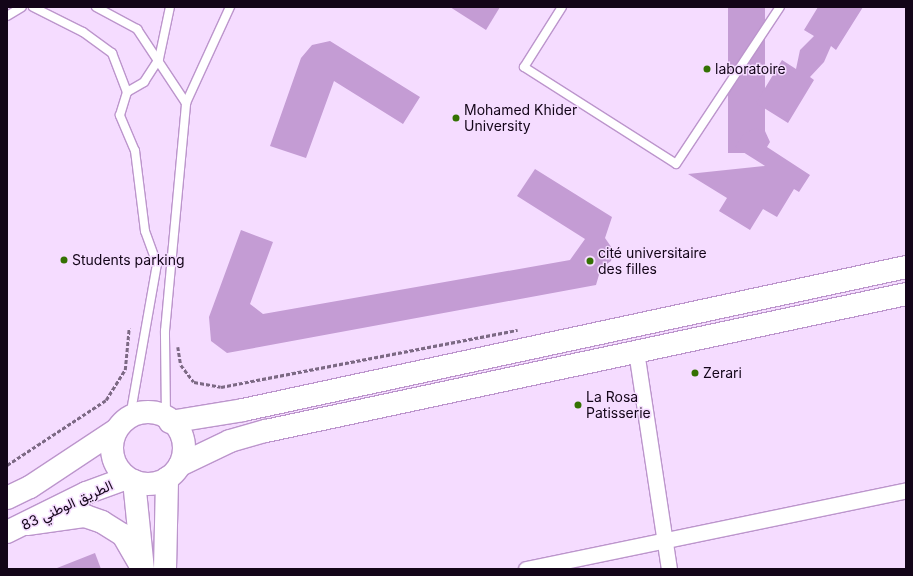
<!DOCTYPE html>
<html>
<head>
<meta charset="utf-8">
<style>
  body { margin:0 }
  #map { position:relative; width:913px; height:576px; overflow:hidden; background:#f5dcff; font-family:Inter,Vazirmatn,sans-serif }
  div>[style] { position:absolute }
  .building>* { inset:0; background:#c49cd4; transform-origin:0 0 }
  .path>* { height:2.5px; margin-top:-1.25px; transform-origin:0; background:repeating-linear-gradient(90deg,#7c6984 0 4px,transparent 0 6px) }
  .roads { filter:drop-shadow(1px 0 #bc95cc) drop-shadow(-1px 0 #bc95cc) drop-shadow(0 1px #bc95cc) drop-shadow(0 -1px #bc95cc) }
  .lane>* { height:8px; margin:-4px; padding:0 4px; transform-origin:4px; border-radius:4px; background:#fff }
  .street>* { height:15px; margin:-7.5px; padding:0 7.5px; transform-origin:7.5px; border-radius:7.5px; background:#fff }
  .primary>* { height:22px; margin:-11px; padding:0 11px; transform-origin:11px; border-radius:11px; background:#fff }
  .highway>* { height:22px; margin:-11px; padding:0 11px; transform-origin:11px; border-radius:11px; background:#fff }
  .highway>.ring { margin:-11px; padding:0; box-sizing:content-box; background:none; border:22px solid #fff; border-radius:50% }
  .dots>* { width:11px; height:11px; translate:-50% -50%; box-sizing:border-box; border:2px solid #f5dcff; border-radius:50% }
  span { translate:-50% -50%; white-space:nowrap; text-align:center; line-height:1.15; -webkit-text-stroke:3px #f5dcff; paint-order:stroke }
  .poi-label { font-size:14px; color:#130518 }
  .left { translate:0 -50%; text-align:left }
  .street-label { font-size:14px; color:#130518 }
  .frame { position:absolute; inset:0; border:8px solid #130518; pointer-events:none }
</style>
</head>
<body>
<div id="map">
  <div class="building">
    <i style="clip-path:polygon(450px 7px,500px 7px,486px 30px)"></i>
    <i style="left:728px;top:7px;width:37px;height:146px"></i>
    <i style="clip-path:polygon(818px 7px,863px 7px,836px 50px,831px 46px,824px 62px,810px 77px,814px 80px,788px 123px,756px 103px,782px 60px,796px 69px,800px 50px,814px 36px,804px 30px)"></i>
    <i style="clip-path:polygon(330px 41px,420px 97px,403px 124px,334px 81px,306px 158px,270px 146px,301px 58px,312px 45px)"></i>
    <i style="clip-path:polygon(755px 128px,765px 131px,770px 142px,767px 147px,810px 175px,799px 192px,794px 189px,777px 217px,763px 209px,750px 230px,719px 211px,727px 198px,688px 174px,765px 166px,735px 147px,744px 134px)"></i>
    <i style="clip-path:polygon(535px 169px,612px 217px,605px 238px,614px 251px,611px 261px,601px 268px,596px 285px,227px 353px,211px 341px,209px 317px,241px 230px,273px 242px,250px 304px,263px 314px,570px 260px,585px 239px,517px 196px)"></i>
    <i style="clip-path:polygon(95px 553px,101px 569px,57px 569px,57px 568px)"></i>
  </div>
  <div class="path">
    <i style="left:178px;top:347px;width:18px;rotate:81deg"></i>
    <i style="left:181px;top:365px;width:21px;rotate:53deg"></i>
    <i style="left:194px;top:382px;width:27px;rotate:10deg"></i>
    <i style="left:221px;top:387px;width:302px;rotate:-10.9deg"></i>
    <i style="left:7px;top:465px;width:118px;rotate:-33.3deg"></i>
    <i style="left:106px;top:400px;width:36px;rotate:-58deg"></i>
    <i style="left:125px;top:370px;width:42px;rotate:-84.6deg"></i>
  </div>
  <div class="roads">
    <div class="lane">
      <i style="left:33px;top:7px;width:56px;rotate:26.6deg"></i>
      <i style="left:83px;top:32px;width:36px;rotate:36deg"></i>
      <i style="left:112px;top:53px;width:42px;rotate:69deg"></i>
      <i style="left:96px;top:7px;width:47px;rotate:28.2deg"></i>
      <i style="left:137px;top:29px;width:89px;rotate:56.5deg"></i>
      <i style="left:562px;top:7px;width:71px;rotate:122.3deg"></i>
      <i style="left:524px;top:67px;width:180px;rotate:32.5deg"></i>
      <i style="left:676px;top:164px;width:188px;rotate:-56.5deg"></i>
      <i style="left:7px;top:16px;width:17px;rotate:-31deg"></i>
      <i style="left:130px;top:417px;width:155px;rotate:-80deg"></i>
      <i style="left:157px;top:264px;width:35px;rotate:-110deg"></i>
      <i style="left:145px;top:231px;width:81px;rotate:-97.1deg"></i>
      <i style="left:135px;top:151px;width:39px;rotate:-113deg"></i>
      <i style="left:120px;top:115px;width:24px;rotate:-73deg"></i>
      <i style="left:127px;top:92px;width:20px;rotate:-30deg"></i>
      <i style="left:144px;top:82px;width:27px;rotate:-57deg"></i>
      <i style="left:159px;top:59px;width:53px;rotate:-78.1deg"></i>
      <i style="left:166px;top:418px;width:87px;rotate:-90.7deg"></i>
      <i style="left:165px;top:331px;width:229px;rotate:-84.7deg"></i>
      <i style="left:186px;top:103px;width:106px;rotate:-65.4deg"></i>
    </div>
    <div class="street">
      <i style="left:636px;top:351px;width:220px;rotate:81.4deg"></i>
      <i style="left:526px;top:569px;width:388px;rotate:-11.7deg"></i>
    </div>
    <div class="primary">
      <i style="left:134px;top:481px;width:88px;rotate:84.2deg"></i>
      <i style="left:165px;top:569px;width:91px;rotate:-88.7deg"></i>
    </div>
    <div class="highway">
      <i class="ring" style="left:112px;top:412px;width:50px;height:50px"></i>
      <i style="left:170px;top:422px;width:74px;rotate:-9.3deg"></i>
      <i style="left:243px;top:410px;width:678px;rotate:-12.17deg"></i>
      <i style="left:180px;top:465px;width:55px;rotate:-25.6deg"></i>
      <i style="left:230px;top:441px;width:37px;rotate:-16deg"></i>
      <i style="left:266px;top:431px;width:654px;rotate:-12.08deg"></i>
      <i style="left:7px;top:498px;width:25px;rotate:-26deg"></i>
      <i style="left:30px;top:487px;width:103px;rotate:-33.5deg"></i>
      <i style="left:27px;top:524px;width:59px;rotate:-7.9deg"></i>
      <i style="left:85px;top:516px;width:18px;rotate:19deg"></i>
      <i style="left:102px;top:522px;width:25px;rotate:32deg"></i>
      <i style="left:123px;top:535px;width:39px;rotate:60deg"></i>
      <i style="left:7px;top:532px;width:88px;rotate:-26.3deg"></i>
      <i style="left:86px;top:493px;width:44px;rotate:-20.1deg"></i>
    </div>
  </div>
  <div class="dots">
    <i style="left:707px;top:69px;background:#347103"></i>
    <i style="left:456px;top:118px;background:#347103"></i>
    <i style="left:64px;top:260px;background:#347103"></i>
    <i style="left:590px;top:261px;background:#347103"></i>
    <i style="left:695px;top:373px;background:#347103"></i>
    <i style="left:578px;top:405px;background:#347103"></i>
  </div>
  <div class="poi-label">
    <span class="left" style="left:715px;top:69px">laboratoire</span>
    <span class="left" style="left:464px;top:118px">Mohamed Khider<br>University</span>
    <span class="left" style="left:598px;top:261px">cité universitaire<br>des filles</span>
    <span class="left" style="left:72px;top:260px">Students parking</span>
    <span class="left" style="left:703px;top:373px">Zerari</span>
    <span class="left" style="left:586px;top:405px">La Rosa<br>Patisserie</span>
  </div>
  <div class="street-label">
    <span style="left:67px;top:505px;rotate:-25deg">الطريق الوطني 83</span>
  </div>
  <div class="frame"></div>
</div>
</body>
</html>
